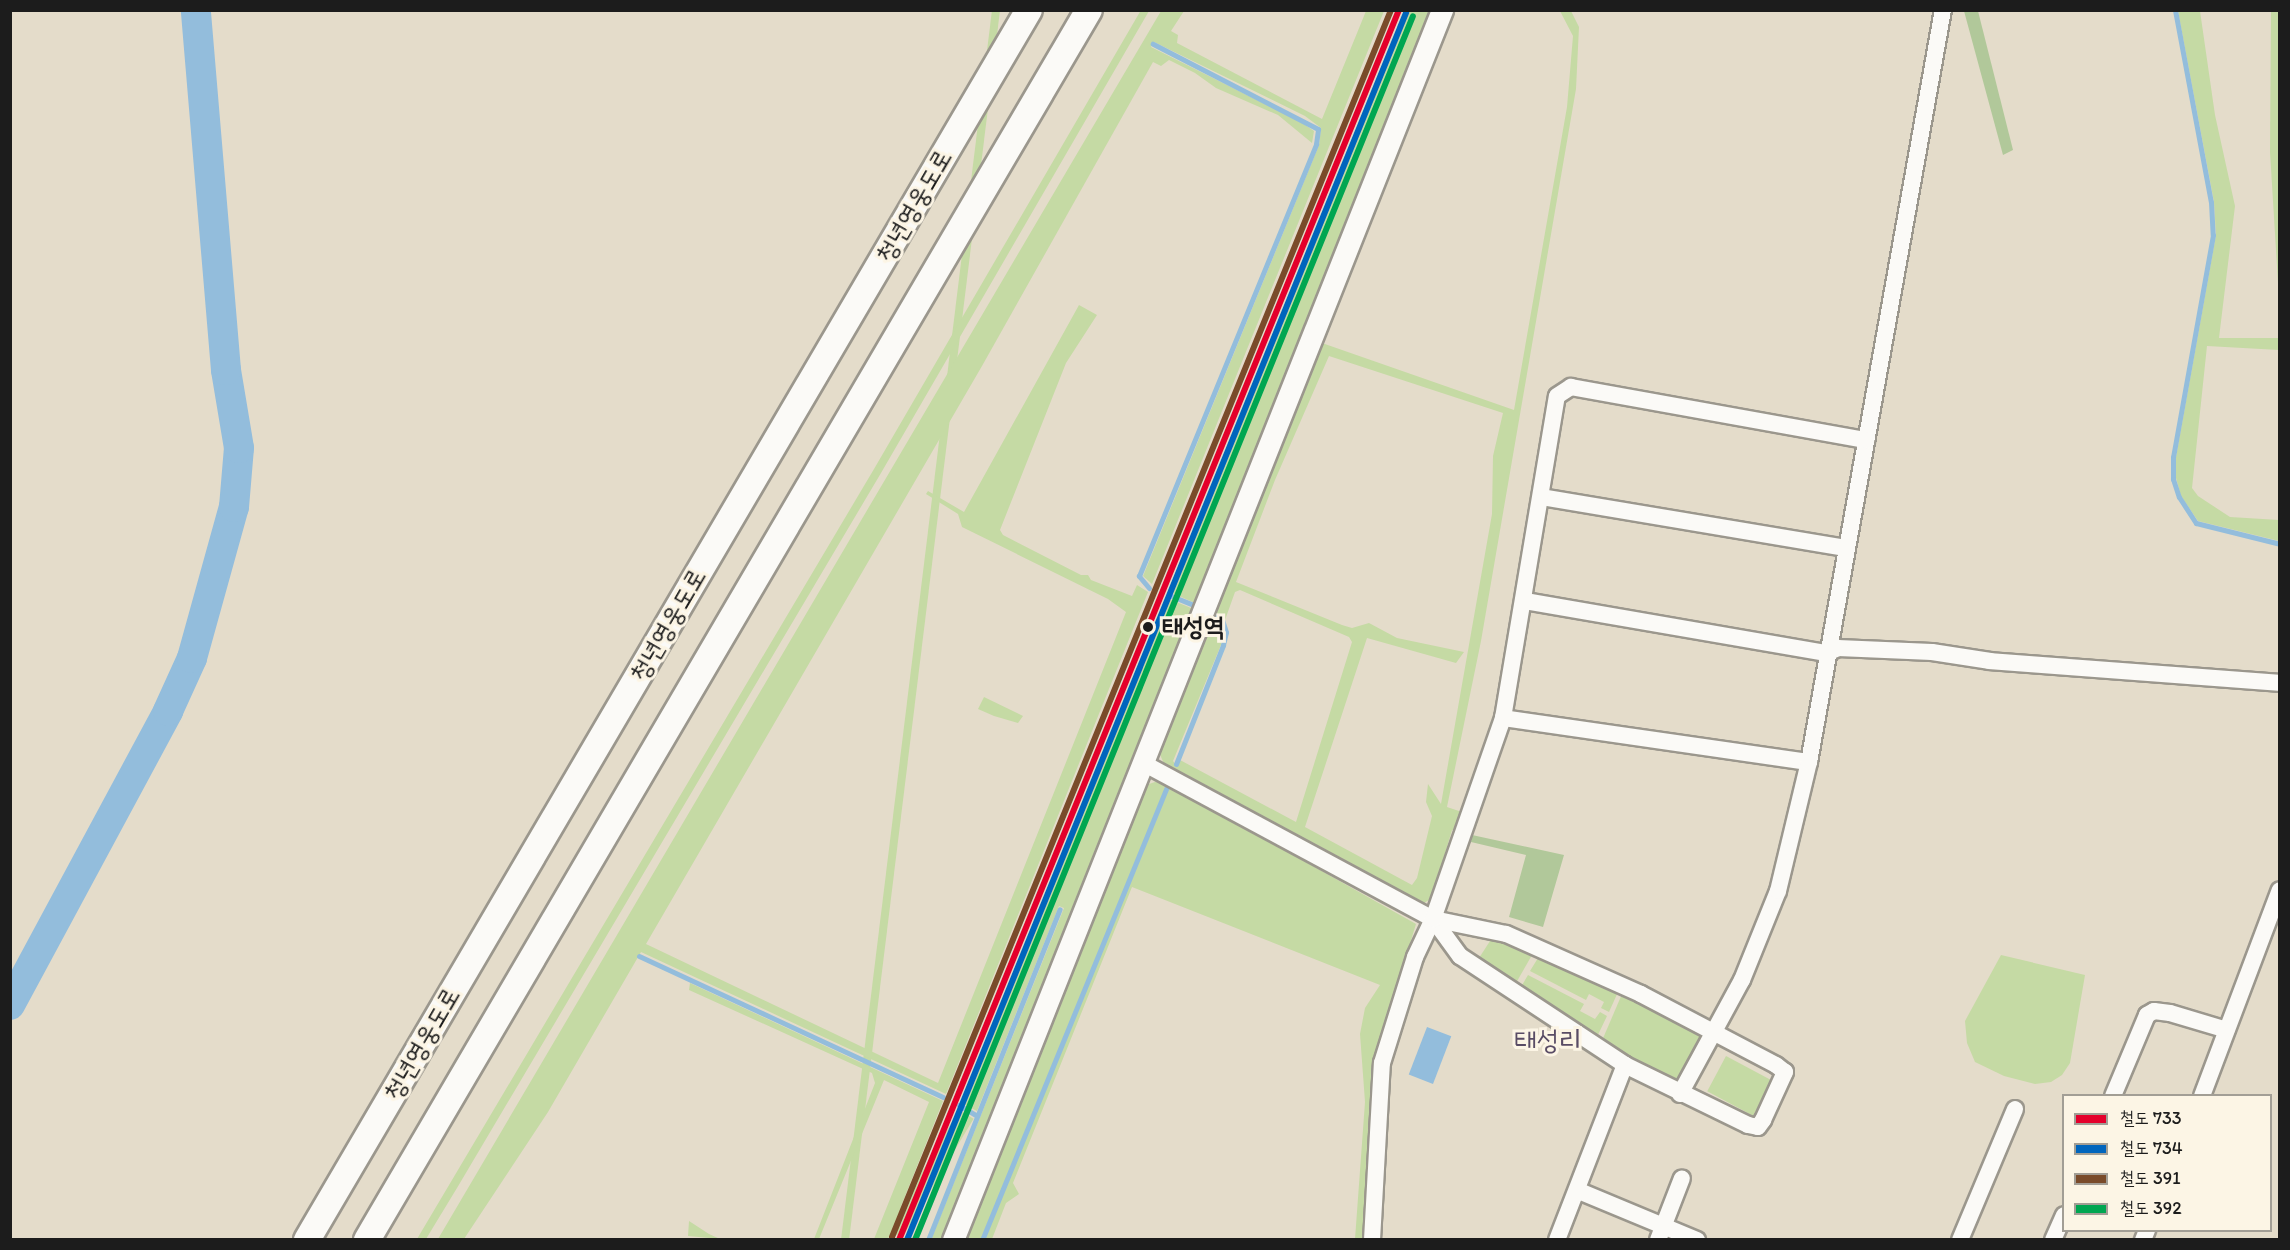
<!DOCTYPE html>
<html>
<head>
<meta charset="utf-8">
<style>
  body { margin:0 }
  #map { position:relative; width:2290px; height:1250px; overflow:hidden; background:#e4dcca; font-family:Itim,"Poor Story",sans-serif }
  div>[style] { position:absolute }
  .green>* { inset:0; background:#c5daa4; transform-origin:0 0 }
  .forest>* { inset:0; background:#b1c89a }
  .water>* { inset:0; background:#93bddc; transform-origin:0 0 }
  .stream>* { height:5px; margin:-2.5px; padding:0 2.5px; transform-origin:2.5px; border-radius:2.5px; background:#93bddc }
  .river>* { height:30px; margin:-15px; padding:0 15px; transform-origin:15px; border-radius:15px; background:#93bddc }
  .roads { filter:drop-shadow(2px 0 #9b978d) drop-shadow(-2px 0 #9b978d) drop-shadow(0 2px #9b978d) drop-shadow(0 -2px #9b978d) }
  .minor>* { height:16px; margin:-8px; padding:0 8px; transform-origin:8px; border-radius:8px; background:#fbfaf7 }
  .major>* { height:21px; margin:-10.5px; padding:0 10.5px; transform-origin:10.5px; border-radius:10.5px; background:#fbfaf7 }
  .highway>* { height:26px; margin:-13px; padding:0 13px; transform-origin:13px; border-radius:13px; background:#fbfaf7 }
  .rail-1>* { height:6px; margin:-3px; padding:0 3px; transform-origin:3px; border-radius:3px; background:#e4002b }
  .rail-2>* { height:6px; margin:-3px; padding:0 3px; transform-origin:3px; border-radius:3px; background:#0065bd }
  .rail-3>* { height:6px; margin:-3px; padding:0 3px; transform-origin:3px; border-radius:3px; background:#7a4b2a }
  .rail-4>* { height:6px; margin:-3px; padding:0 3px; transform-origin:3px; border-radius:3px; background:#00a651 }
  .dots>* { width:16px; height:16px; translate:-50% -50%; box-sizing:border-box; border:3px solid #fcf5e5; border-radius:50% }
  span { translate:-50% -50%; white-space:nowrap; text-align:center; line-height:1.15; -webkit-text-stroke:6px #fcf5e5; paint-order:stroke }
  .street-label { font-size:26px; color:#1c1c1c }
  .stop-label { font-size:26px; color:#1c1c1c; font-weight:700 }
  .left { translate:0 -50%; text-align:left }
  .quarter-label { font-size:28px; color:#594c65 }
  .frame { position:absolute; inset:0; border:12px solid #1c1c1c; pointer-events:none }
  .legend { position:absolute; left:2062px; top:1094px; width:210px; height:138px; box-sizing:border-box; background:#fcf5e5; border:2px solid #a29e95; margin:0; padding:8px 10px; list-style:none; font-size:18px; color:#1c1c1c }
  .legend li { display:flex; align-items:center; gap:12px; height:30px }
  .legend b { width:30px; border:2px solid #a29e95 }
</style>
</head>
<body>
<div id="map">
  <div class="green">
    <i style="left:992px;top:10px;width:8px;height:1425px;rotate:7deg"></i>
    <i style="clip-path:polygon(1141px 10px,1149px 11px,881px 473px,457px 1188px,426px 1239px,417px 1239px,874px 469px)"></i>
    <i style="clip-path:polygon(1161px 11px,1184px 11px,1171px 31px,1178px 35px,1177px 43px,1322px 119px,1366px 11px,1384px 11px,1152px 584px,1143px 576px,1319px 145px,1321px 128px,1305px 116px,1154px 42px,1151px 47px,1301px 122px,1314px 131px,1312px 143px,1278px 115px,1216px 88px,1195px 73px,1169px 60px,1161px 66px,1153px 62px,982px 366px,646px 944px,938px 1083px,1126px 612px,1108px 599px,962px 527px,958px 514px,926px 494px,928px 491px,964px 512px,1079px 305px,1097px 315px,1066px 363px,1000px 530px,1003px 535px,1081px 575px,1088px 575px,1091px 580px,1132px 596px,1137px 585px,1148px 592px,946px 1094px,641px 952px,548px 1112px,464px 1239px,438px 1239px)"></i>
    <i style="clip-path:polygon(1407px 11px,1436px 11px,1197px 604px,1168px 591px)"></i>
    <i style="clip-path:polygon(evenodd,1560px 11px,1571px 11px,1579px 27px,1576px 89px,1481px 641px,1447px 807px,1465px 813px,1457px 830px,1452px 830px,1432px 898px,1421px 905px,1165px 766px,1158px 750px,1211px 617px,1223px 633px,1221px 645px,1173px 761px,1176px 765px,1180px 760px,1296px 822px,1352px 642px,1349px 637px,1240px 590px,1235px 592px,1225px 620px,1214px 611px,1322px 343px,1514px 410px,1567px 107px,1573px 36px,1560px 11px,1329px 356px,1503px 413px,1493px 456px,1492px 514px,1441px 804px,1428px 784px,1426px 802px,1432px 816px,1417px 878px,1412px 885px,1305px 827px,1367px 638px,1456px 663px,1464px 652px,1397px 638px,1369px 623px,1352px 628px,1342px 625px,1236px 582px,1275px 480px,1329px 356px)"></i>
    <i style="clip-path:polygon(2178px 11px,2200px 11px,2215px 115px,2235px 206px,2219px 338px,2280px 338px,2279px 350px,2207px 346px,2192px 488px,2198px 496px,2230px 517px,2279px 520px,2279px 541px,2198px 521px,2181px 496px,2176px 478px,2176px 457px,2216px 235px,2214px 202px)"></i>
    <i style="clip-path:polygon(2271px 11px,2279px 11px,2279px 299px,2270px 152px)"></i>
    <i style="clip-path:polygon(1169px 599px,1196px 610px,941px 1239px,931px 1240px,1064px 908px,1059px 906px,977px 1111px,961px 1103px)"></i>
    <i style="clip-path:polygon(984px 697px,1023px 716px,1018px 723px,994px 716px,978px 709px)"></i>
    <i style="clip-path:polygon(1155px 782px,1165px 783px,1416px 924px,1379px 1045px,1365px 1239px,1355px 1239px,1365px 1102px,1360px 1034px,1365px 1008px,1380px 985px,1132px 887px,1013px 1183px,1019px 1194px,1006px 1203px,992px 1239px,984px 1239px,1166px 790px,981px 1239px,962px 1240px,1143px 786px)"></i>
    <i style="clip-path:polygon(1492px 938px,1532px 955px,1516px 983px,1479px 958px)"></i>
    <i style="clip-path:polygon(2001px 955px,2085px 975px,2070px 1063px,2062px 1075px,2051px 1082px,2035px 1084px,2004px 1076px,1975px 1062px,1967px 1043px,1965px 1021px)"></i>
    <i style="clip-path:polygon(1538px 958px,1618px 992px,1609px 1012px,1601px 1008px,1604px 1002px,1589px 994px,1586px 1000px,1530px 971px)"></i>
    <i style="clip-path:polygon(1528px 975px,1584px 1004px,1580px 1011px,1595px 1019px,1600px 1012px,1607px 1016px,1596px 1039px,1521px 987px)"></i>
    <i style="clip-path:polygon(690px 983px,943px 1101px,888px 1239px,874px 1239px,929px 1102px,884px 1080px,819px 1239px,814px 1239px,875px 1083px,872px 1073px,689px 990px)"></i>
    <i style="clip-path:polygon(1622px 994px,1704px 1033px,1676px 1085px,1601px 1043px)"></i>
    <i style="left:1726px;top:1056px;width:52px;height:40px;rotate:28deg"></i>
    <i style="left:959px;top:1110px;width:17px;height:139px;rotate:31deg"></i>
    <i style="clip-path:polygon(689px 1221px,709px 1234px,720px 1239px,688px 1236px)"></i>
  </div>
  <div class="forest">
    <i style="clip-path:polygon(1964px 11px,1978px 11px,2013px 150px,2003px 155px)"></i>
    <i style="clip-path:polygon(1472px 835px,1564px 855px,1543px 927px,1509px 917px,1526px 855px,1471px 842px)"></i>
  </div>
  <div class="water">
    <i style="left:1427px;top:1027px;width:26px;height:51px;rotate:21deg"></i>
  </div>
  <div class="stream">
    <i style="left:2175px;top:10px;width:195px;rotate:79.4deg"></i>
    <i style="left:2211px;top:202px;width:33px;rotate:87deg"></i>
    <i style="left:2213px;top:235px;width:226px;rotate:100.2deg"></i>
    <i style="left:2173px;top:457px;width:22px;rotate:90deg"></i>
    <i style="left:2173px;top:479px;width:19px;rotate:72deg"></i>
    <i style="left:2179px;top:497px;width:31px;rotate:57deg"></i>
    <i style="left:2196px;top:523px;width:87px;rotate:14deg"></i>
    <i style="left:1149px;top:588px;width:16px;rotate:-130deg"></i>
    <i style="left:1139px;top:576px;width:467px;rotate:-67.7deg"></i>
    <i style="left:1316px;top:144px;width:15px;rotate:-82deg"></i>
    <i style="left:1318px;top:129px;width:186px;rotate:-152.7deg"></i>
    <i style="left:1169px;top:595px;width:31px;rotate:22deg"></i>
    <i style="left:1176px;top:764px;width:128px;rotate:-68.4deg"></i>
    <i style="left:1223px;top:645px;width:13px;rotate:-77deg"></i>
    <i style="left:1226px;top:632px;width:13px;rotate:-108deg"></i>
    <i style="left:1222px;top:620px;width:15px;rotate:-152deg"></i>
    <i style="left:639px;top:956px;width:335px;rotate:24.9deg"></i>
    <i style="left:959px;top:1105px;width:21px;rotate:31deg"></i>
    <i style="left:928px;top:1240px;width:356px;rotate:-68.3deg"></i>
    <i style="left:982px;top:1240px;width:488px;rotate:-67.8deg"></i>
  </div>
  <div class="river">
    <i style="left:10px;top:1005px;width:334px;rotate:-61.7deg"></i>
    <i style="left:168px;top:711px;width:58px;rotate:-65.6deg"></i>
    <i style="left:192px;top:658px;width:157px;rotate:-74.5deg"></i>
    <i style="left:234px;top:507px;width:59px;rotate:-85.2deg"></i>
    <i style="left:239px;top:448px;width:79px;rotate:-99.5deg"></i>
    <i style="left:226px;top:370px;width:361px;rotate:-94.8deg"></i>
  </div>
  <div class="roads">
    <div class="minor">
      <i style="left:1541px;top:497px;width:310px;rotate:9.5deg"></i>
      <i style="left:1525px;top:601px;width:306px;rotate:9.8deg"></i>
      <i style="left:1827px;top:653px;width:12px;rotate:-24deg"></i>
      <i style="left:1838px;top:648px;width:94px;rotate:2.4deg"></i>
      <i style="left:1932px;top:652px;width:59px;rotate:8.8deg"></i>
      <i style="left:1990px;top:661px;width:291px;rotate:4.3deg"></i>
      <i style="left:1503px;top:718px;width:309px;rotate:8.2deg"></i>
      <i style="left:1145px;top:764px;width:327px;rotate:28.3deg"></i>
      <i style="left:1433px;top:919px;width:46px;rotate:53.9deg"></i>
      <i style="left:1460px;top:956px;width:198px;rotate:33.4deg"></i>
      <i style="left:1625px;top:1065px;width:137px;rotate:26deg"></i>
      <i style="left:1748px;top:1125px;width:10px;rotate:11deg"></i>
      <i style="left:1758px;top:1127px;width:9px;rotate:-54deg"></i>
      <i style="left:1763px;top:1120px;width:53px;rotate:-65.4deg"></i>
      <i style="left:1785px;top:1072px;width:11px;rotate:-142deg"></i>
      <i style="left:1776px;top:1065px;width:153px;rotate:-152.3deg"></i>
      <i style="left:1641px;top:994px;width:148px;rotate:-156deg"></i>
      <i style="left:1506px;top:934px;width:75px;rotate:-168.4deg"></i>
      <i style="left:1680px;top:1094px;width:130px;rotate:-61.5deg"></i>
      <i style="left:1742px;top:980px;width:96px;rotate:-68deg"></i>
      <i style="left:1778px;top:891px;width:133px;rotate:-76.5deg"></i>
      <i style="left:1809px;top:762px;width:764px;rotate:-79.9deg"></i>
      <i style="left:2113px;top:1096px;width:88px;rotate:-67.2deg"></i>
      <i style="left:2147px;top:1015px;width:8px;rotate:-30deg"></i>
      <i style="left:2154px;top:1011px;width:16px;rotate:7deg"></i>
      <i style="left:2170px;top:1013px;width:59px;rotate:16.6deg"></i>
      <i style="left:2202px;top:1096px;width:220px;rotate:-69.3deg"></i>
      <i style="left:1579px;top:1191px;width:128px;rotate:22.6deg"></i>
      <i style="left:1372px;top:1240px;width:177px;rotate:-86.8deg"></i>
      <i style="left:1382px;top:1063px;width:111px;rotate:-72.7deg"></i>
      <i style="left:1415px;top:957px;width:42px;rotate:-64.7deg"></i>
      <i style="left:1433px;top:919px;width:213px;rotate:-70.8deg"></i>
      <i style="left:1503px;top:718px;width:326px;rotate:-80.5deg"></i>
      <i style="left:1557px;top:396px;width:17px;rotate:-33deg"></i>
      <i style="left:1571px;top:387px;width:300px;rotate:10.2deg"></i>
      <i style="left:1557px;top:1240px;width:188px;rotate:-68.8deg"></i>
      <i style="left:1658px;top:1240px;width:66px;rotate:-68.8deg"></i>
      <i style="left:1960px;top:1240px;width:142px;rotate:-67.2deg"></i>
      <i style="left:2053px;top:1240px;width:27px;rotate:-66deg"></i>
      <i style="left:2143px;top:1240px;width:11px;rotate:-68deg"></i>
    </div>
    <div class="major">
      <i style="left:953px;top:1240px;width:1324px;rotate:-68.32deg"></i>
    </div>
    <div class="highway">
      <i style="left:307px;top:1240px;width:1426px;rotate:-59.59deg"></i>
      <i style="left:367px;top:1240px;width:1426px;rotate:-59.59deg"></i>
    </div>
  </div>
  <div class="rail-1">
    <i style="left:899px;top:1240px;width:1328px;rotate:-67.88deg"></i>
  </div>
  <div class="rail-2">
    <i style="left:907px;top:1240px;width:1325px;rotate:-67.87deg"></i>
  </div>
  <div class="rail-3">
    <i style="left:892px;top:1237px;width:1325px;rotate:-67.87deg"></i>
  </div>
  <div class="rail-4">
    <i style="left:915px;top:1240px;width:1321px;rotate:-67.86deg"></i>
  </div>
  <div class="dots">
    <i style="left:1148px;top:627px;background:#1c1c1c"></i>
  </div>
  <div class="street-label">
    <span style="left:914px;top:206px;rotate:-60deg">청년영웅도로</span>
    <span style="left:668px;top:625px;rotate:-60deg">청년영웅도로</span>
    <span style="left:422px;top:1044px;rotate:-60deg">청년영웅도로</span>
  </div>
  <div class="stop-label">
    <span class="left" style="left:1162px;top:627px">태성역</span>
  </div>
  <div class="quarter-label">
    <span style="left:1548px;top:1039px">태성리</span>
  </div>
  <div class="frame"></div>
  <ul class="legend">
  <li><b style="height:8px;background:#e4002b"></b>철도 733</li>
  <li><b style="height:8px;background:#0065bd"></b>철도 734</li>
  <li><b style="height:8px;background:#7a4b2a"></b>철도 391</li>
  <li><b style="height:8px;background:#00a651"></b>철도 392</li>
  </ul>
</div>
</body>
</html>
